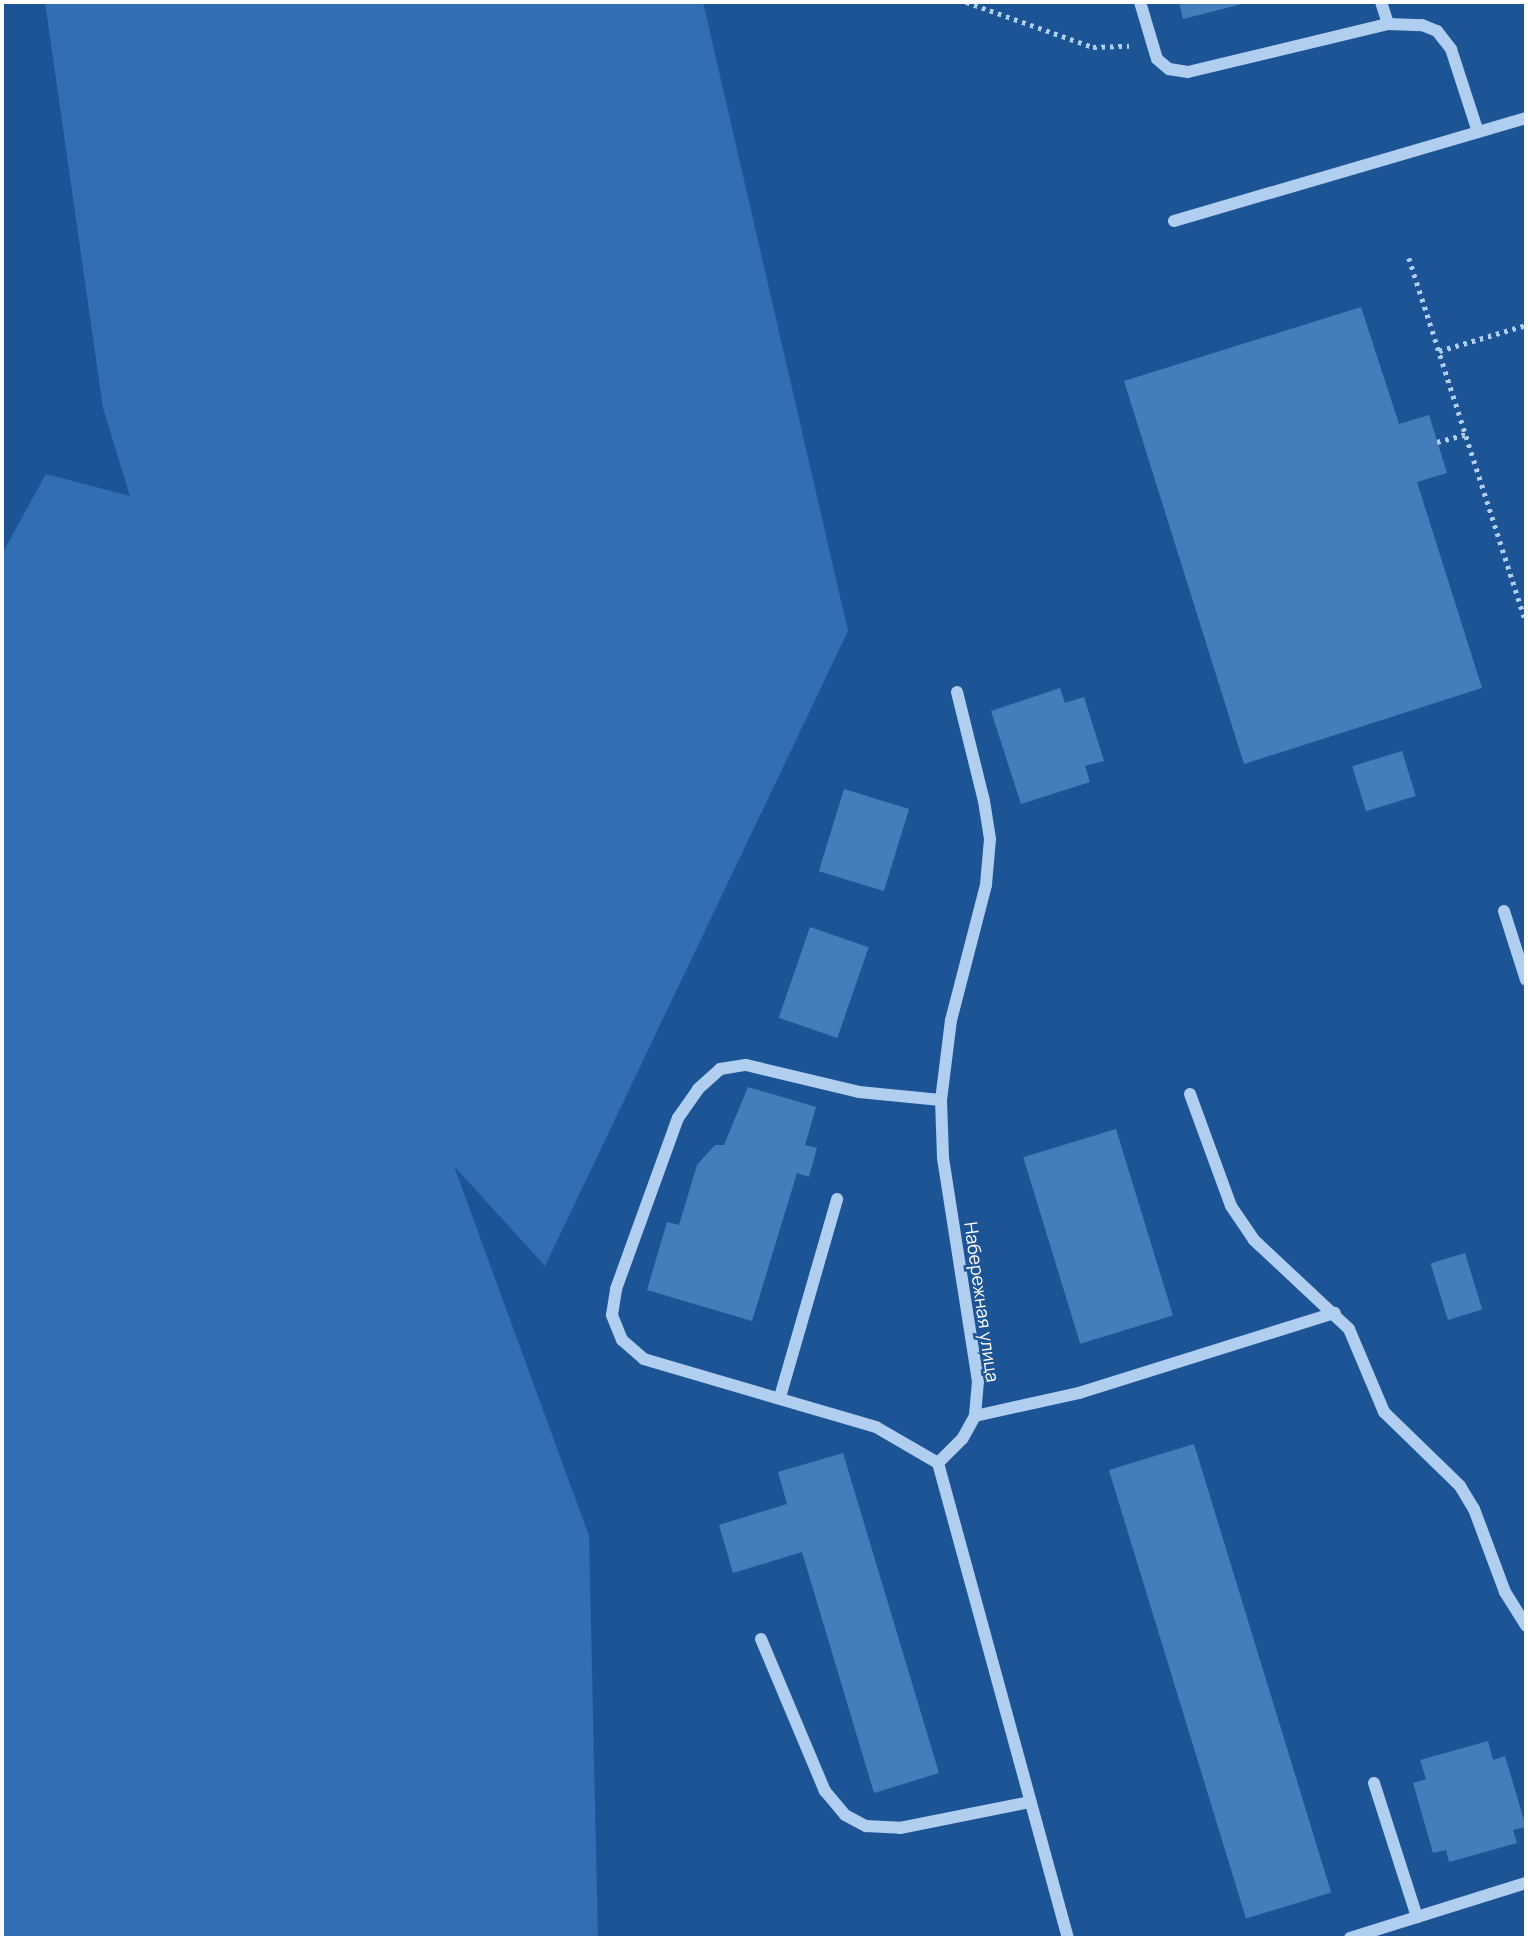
<!DOCTYPE html>
<html>
<head>
<meta charset="utf-8">
<style>
  body { margin:0 }
  #map { position:relative; width:1528px; height:1940px; overflow:hidden; background:#1d5495; font-family:Manrope,sans-serif }
  div>[style] { position:absolute }
  .green>* { inset:0; background:#316eb3 }
  .building>* { inset:0; background:#457dbc; transform-origin:0 0 }
  .path>* { height:4.5px; margin-top:-2.25px; transform-origin:0; background:repeating-linear-gradient(90deg,#b0ceef 0 3.5px,transparent 0 8.5px) }
  .minor>* { height:12px; margin:-6px; padding:0 6px; transform-origin:6px; border-radius:6px; background:#b0ceef }
  span { translate:-50% -50%; white-space:nowrap; text-align:center; line-height:1.15; -webkit-text-stroke:5px #1d5495; paint-order:stroke }
  .street-label { font-size:18px; color:#fff }
  .frame { position:absolute; inset:0; border:4px solid #fff; pointer-events:none }
</style>
</head>
<body>
<div id="map">
  <div class="green">
    <i style="clip-path:polygon(45px 2px,703px 2px,848px 631px,545px 1266px,454px 1166px,589px 1536px,598px 1938px,2px 1938px,2px 554px,46px 474px,130px 496px,103px 408px)"></i>
  </div>
  <div class="building">
    <i style="clip-path:polygon(1179px 2px,1246px 2px,1246px 3px,1183px 19px)"></i>
    <i style="clip-path:polygon(1361px 307px,1399px 424px,1429px 415px,1447px 473px,1417px 482px,1482px 688px,1244px 764px,1124px 381px)"></i>
    <i style="clip-path:polygon(1060px 688px,1065px 703px,1084px 697px,1104px 761px,1085px 766px,1090px 782px,1021px 804px,991px 711px)"></i>
    <i style="left:1402px;top:751px;width:47px;height:52px;rotate:73deg"></i>
    <i style="left:844px;top:789px;width:68px;height:86px;rotate:17deg"></i>
    <i style="left:810px;top:927px;width:62px;height:96px;rotate:19deg"></i>
    <i style="clip-path:polygon(748px 1087px,816px 1107px,805px 1145px,817px 1148px,809px 1177px,797px 1173px,752px 1321px,647px 1290px,667px 1222px,679px 1225px,697px 1165px,715px 1145px,724px 1145px)"></i>
    <i style="left:1116px;top:1129px;width:195px;height:97px;rotate:73deg"></i>
    <i style="left:1465px;top:1253px;width:59px;height:36px;rotate:73deg"></i>
    <i style="left:1194px;top:1444px;width:469px;height:89px;rotate:73deg"></i>
    <i style="clip-path:polygon(843px 1453px,939px 1773px,874px 1793px,802px 1552px,733px 1573px,719px 1525px,787px 1504px,778px 1472px)"></i>
    <i style="clip-path:polygon(1488px 1741px,1493px 1760px,1505px 1756px,1526px 1827px,1513px 1830px,1517px 1843px,1449px 1862px,1446px 1850px,1433px 1853px,1413px 1783px,1426px 1779px,1420px 1760px)"></i>
  </div>
  <div class="path">
    <i style="left:966px;top:2px;width:135px;rotate:19.5deg"></i>
    <i style="left:1093px;top:47px;width:36px;rotate:-2deg"></i>
    <i style="left:1409px;top:258px;width:382px;rotate:72.2deg"></i>
    <i style="left:1439px;top:351px;width:91px;rotate:-16.6deg"></i>
    <i style="left:1437px;top:442px;width:30px;rotate:-15deg"></i>
  </div>
  <div class="minor">
    <i style="left:1140px;top:2px;width:59px;rotate:73.4deg"></i>
    <i style="left:1157px;top:59px;width:16px;rotate:40deg"></i>
    <i style="left:1169px;top:69px;width:19px;rotate:9deg"></i>
    <i style="left:1188px;top:72px;width:206px;rotate:-13.5deg"></i>
    <i style="left:1388px;top:24px;width:34px;rotate:2deg"></i>
    <i style="left:1422px;top:25px;width:16px;rotate:22deg"></i>
    <i style="left:1437px;top:31px;width:23px;rotate:52deg"></i>
    <i style="left:1451px;top:49px;width:87px;rotate:72deg"></i>
    <i style="left:1381px;top:2px;width:23px;rotate:72deg"></i>
    <i style="left:1174px;top:221px;width:367px;rotate:-16.3deg"></i>
    <i style="left:957px;top:692px;width:112px;rotate:76.1deg"></i>
    <i style="left:984px;top:801px;width:38px;rotate:81deg"></i>
    <i style="left:990px;top:839px;width:46px;rotate:95deg"></i>
    <i style="left:986px;top:885px;width:139px;rotate:104.5deg"></i>
    <i style="left:951px;top:1020px;width:81px;rotate:97.1deg"></i>
    <i style="left:941px;top:1100px;width:58px;rotate:88deg"></i>
    <i style="left:943px;top:1158px;width:226px;rotate:81.1deg"></i>
    <i style="left:978px;top:1381px;width:35px;rotate:95deg"></i>
    <i style="left:975px;top:1416px;width:26px;rotate:119deg"></i>
    <i style="left:962px;top:1439px;width:34px;rotate:135deg"></i>
    <i style="left:938px;top:1463px;width:492px;rotate:74.7deg"></i>
    <i style="left:1504px;top:911px;width:72px;rotate:72.3deg"></i>
    <i style="left:1190px;top:1094px;width:119px;rotate:69.9deg"></i>
    <i style="left:1231px;top:1206px;width:41px;rotate:55.9deg"></i>
    <i style="left:1254px;top:1240px;width:130px;rotate:43.1deg"></i>
    <i style="left:1349px;top:1329px;width:90px;rotate:67.1deg"></i>
    <i style="left:1384px;top:1412px;width:106px;rotate:44.2deg"></i>
    <i style="left:1460px;top:1486px;width:27px;rotate:59deg"></i>
    <i style="left:1474px;top:1509px;width:89px;rotate:69.5deg"></i>
    <i style="left:1505px;top:1592px;width:40px;rotate:58deg"></i>
    <i style="left:780px;top:1397px;width:206px;rotate:-73.9deg"></i>
    <i style="left:975px;top:1416px;width:107px;rotate:-12.5deg"></i>
    <i style="left:1079px;top:1393px;width:268px;rotate:-17.4deg"></i>
    <i style="left:938px;top:1463px;width:72px;rotate:-149.9deg"></i>
    <i style="left:876px;top:1427px;width:242px;rotate:-163.7deg"></i>
    <i style="left:644px;top:1359px;width:29px;rotate:-139deg"></i>
    <i style="left:622px;top:1340px;width:27px;rotate:-112deg"></i>
    <i style="left:612px;top:1315px;width:26px;rotate:-81deg"></i>
    <i style="left:616px;top:1289px;width:182px;rotate:-70.1deg"></i>
    <i style="left:678px;top:1118px;width:35px;rotate:-55deg"></i>
    <i style="left:698px;top:1089px;width:30px;rotate:-42deg"></i>
    <i style="left:720px;top:1069px;width:26px;rotate:-9deg"></i>
    <i style="left:746px;top:1065px;width:116px;rotate:13.4deg"></i>
    <i style="left:859px;top:1092px;width:82px;rotate:5.6deg"></i>
    <i style="left:761px;top:1639px;width:165px;rotate:67.2deg"></i>
    <i style="left:825px;top:1791px;width:31px;rotate:50deg"></i>
    <i style="left:845px;top:1815px;width:24px;rotate:28deg"></i>
    <i style="left:866px;top:1826px;width:34px;rotate:3deg"></i>
    <i style="left:900px;top:1828px;width:133px;rotate:-11.3deg"></i>
    <i style="left:1374px;top:1783px;width:141px;rotate:72.2deg"></i>
    <i style="left:1350px;top:1938px;width:184px;rotate:-17.4deg"></i>
  </div>
  <div class="street-label">
    <span style="left:982px;top:1302px;rotate:82deg">Набережная улица</span>
  </div>
  <div class="frame"></div>
</div>
</body>
</html>
